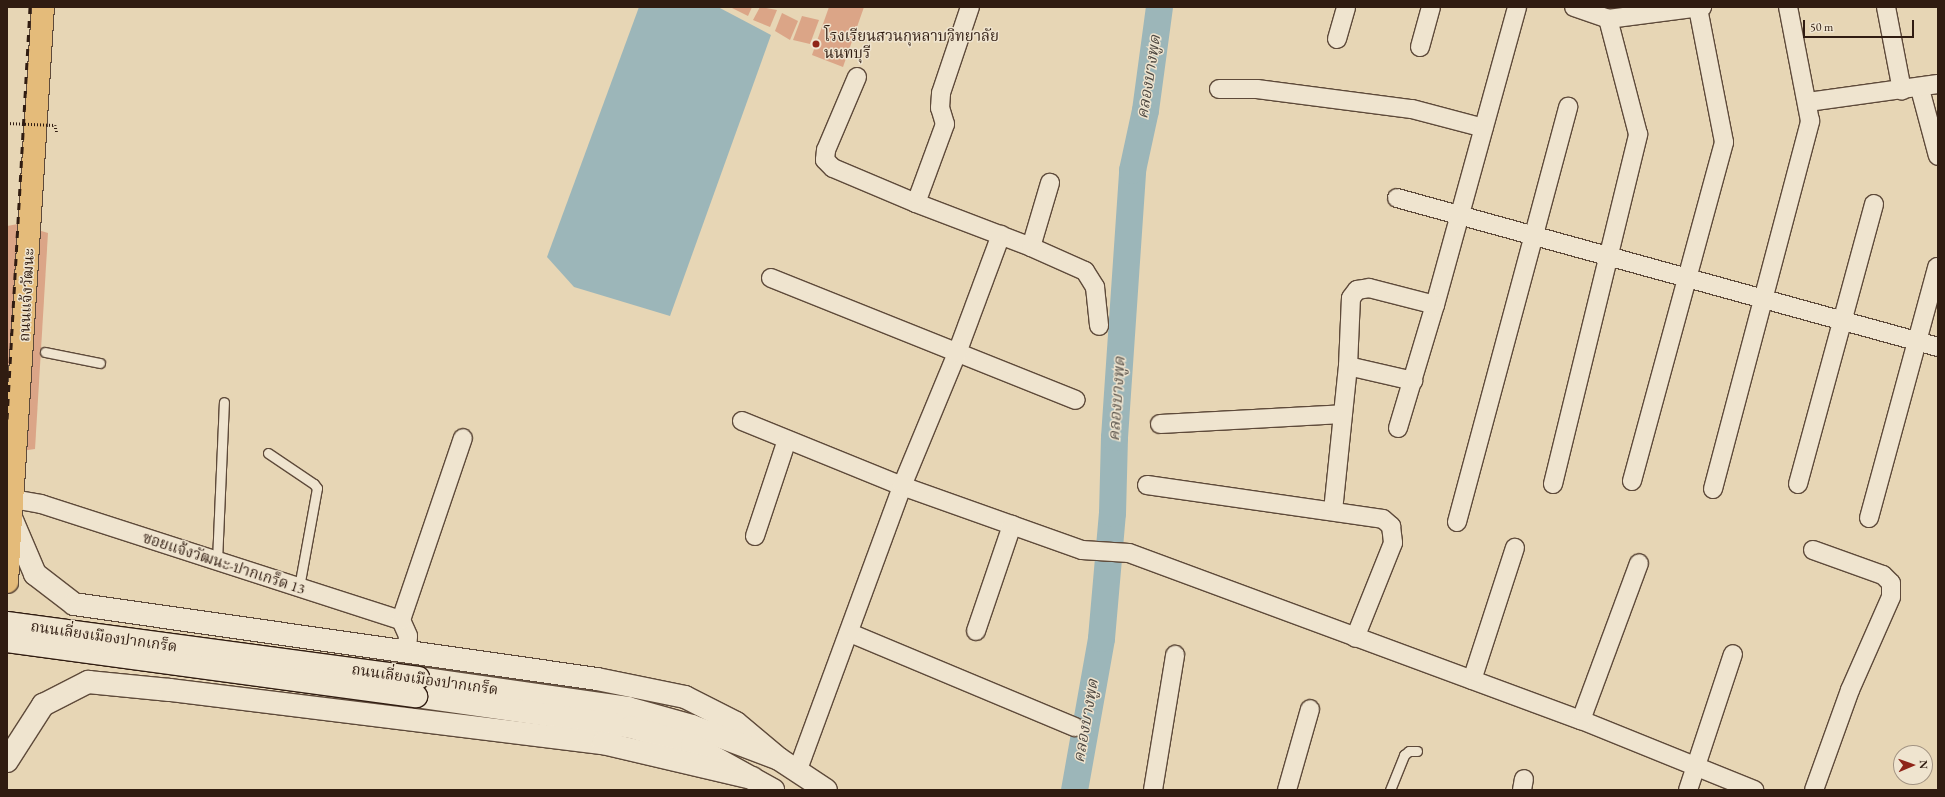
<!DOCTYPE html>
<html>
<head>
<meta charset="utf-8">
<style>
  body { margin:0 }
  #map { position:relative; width:1945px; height:797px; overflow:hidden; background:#e7d6b5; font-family:"EB Garamond","Noto Serif Thai",serif }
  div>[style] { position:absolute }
  .water>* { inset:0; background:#9cb6b9 }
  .river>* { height:27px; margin:-13.5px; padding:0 13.5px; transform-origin:13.5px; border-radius:13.5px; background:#9cb6b9 }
  .building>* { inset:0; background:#dba587 }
  .path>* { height:2.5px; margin-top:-1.25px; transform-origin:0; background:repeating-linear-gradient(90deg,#301c11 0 1px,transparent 0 3px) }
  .roads { filter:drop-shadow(1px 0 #5e4a3a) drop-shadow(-1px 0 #5e4a3a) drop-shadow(0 1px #5e4a3a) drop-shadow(0 -1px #5e4a3a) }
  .lane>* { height:9px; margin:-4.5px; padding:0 4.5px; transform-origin:4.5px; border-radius:4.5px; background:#efe4cf }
  .street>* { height:18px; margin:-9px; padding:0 9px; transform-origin:9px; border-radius:9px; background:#efe4cf }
  .secondary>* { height:22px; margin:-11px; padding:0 11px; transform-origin:11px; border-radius:11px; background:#efe4cf }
  .primary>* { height:22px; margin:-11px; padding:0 11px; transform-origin:11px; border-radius:11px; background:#e4bb7a }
  .rail>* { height:3px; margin-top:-1.5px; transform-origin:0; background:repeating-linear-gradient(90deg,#301c11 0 7px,transparent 0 14px) }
  .path-bridge>* { height:2.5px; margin-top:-1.25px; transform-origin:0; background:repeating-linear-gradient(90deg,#301c11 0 1px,transparent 0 3px) }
  .bridges { filter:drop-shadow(1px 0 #301c11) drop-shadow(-1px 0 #301c11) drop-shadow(0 1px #301c11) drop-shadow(0 -1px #301c11) }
  .secondary-bridge>* { height:22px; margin:-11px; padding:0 11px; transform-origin:11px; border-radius:11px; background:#efe4cf }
  .dots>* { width:11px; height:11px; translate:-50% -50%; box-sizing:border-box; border:2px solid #efe4cf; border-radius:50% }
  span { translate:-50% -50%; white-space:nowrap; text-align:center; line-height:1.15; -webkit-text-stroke:3px #efe4cf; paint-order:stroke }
  .poi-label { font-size:15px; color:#301c11 }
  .left { translate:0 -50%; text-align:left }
  .street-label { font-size:15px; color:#301c11 }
  .water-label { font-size:16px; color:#504a43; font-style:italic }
  .frame { position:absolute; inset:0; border:8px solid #301c11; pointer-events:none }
  .north { position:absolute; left:1893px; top:745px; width:40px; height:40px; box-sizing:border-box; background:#efe4cf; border:1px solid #a39483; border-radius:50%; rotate:88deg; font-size:11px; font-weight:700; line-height:16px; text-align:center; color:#301c11 }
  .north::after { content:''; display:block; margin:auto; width:14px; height:18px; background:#8f2418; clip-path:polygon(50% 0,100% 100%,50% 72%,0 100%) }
  .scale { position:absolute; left:1803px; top:20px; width:111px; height:18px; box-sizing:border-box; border:2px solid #301c11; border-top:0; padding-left:5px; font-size:12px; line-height:14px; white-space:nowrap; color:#301c11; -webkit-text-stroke:3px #efe4cf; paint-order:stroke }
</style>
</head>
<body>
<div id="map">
  <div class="water">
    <i style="clip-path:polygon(639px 7px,718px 7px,771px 35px,670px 316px,574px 287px,547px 257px)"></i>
  </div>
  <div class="river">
    <i style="left:1074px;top:790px;width:154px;rotate:-79.9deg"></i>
    <i style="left:1101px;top:638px;width:125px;rotate:-85deg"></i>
    <i style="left:1112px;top:513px;width:76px;rotate:-88.5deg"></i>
    <i style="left:1114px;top:437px;width:268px;rotate:-86.1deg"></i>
    <i style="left:1132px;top:170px;width:61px;rotate:-77.8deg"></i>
    <i style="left:1145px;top:110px;width:104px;rotate:-82.3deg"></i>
  </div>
  <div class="building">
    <i style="clip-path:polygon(730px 7px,752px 7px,748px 16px)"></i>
    <i style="clip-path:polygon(760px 7px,777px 10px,770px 27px,753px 20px)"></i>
    <i style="clip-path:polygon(829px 7px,864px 7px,843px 67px,812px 55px)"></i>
    <i style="clip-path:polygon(782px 13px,798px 21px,790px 40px,775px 31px)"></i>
    <i style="clip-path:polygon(802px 16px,819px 20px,810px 44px,793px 40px)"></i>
    <i style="clip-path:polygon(18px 224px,48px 233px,35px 449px,7px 453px,7px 226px)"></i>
  </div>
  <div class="path">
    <i style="left:55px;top:125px;width:8px;rotate:76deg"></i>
  </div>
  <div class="roads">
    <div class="lane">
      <i style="left:45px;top:352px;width:56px;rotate:11.3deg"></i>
      <i style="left:268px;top:453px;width:55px;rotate:34deg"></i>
      <i style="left:314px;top:484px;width:5px;rotate:53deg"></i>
      <i style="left:317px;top:488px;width:101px;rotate:100.3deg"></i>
      <i style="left:217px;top:561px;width:159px;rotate:-87.5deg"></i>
      <i style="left:1390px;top:790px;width:38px;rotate:-68deg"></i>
      <i style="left:1404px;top:755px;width:6px;rotate:-39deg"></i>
      <i style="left:1409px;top:751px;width:8px"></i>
    </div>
    <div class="street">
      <i style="left:1574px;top:7px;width:36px;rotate:19deg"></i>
      <i style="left:1608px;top:19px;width:95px;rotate:-7.3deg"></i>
      <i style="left:1886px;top:7px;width:85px;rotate:79.1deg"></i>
      <i style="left:1337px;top:39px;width:33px;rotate:-74deg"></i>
      <i style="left:1420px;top:47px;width:41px;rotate:-74.6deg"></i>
      <i style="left:857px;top:77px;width:79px;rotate:113deg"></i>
      <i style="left:826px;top:150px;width:10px;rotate:96deg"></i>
      <i style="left:825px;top:160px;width:11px;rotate:45deg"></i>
      <i style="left:833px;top:168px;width:90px;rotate:22.9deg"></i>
      <i style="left:916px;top:203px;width:123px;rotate:20.9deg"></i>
      <i style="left:1031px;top:247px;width:59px;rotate:24deg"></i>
      <i style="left:1085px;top:271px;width:19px;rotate:58deg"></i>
      <i style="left:1095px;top:287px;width:39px;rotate:84deg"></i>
      <i style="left:1219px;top:89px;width:38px"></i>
      <i style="left:1257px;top:89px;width:156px;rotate:7.4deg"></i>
      <i style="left:1412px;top:109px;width:74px;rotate:14.8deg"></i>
      <i style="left:1920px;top:89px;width:69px;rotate:75deg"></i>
      <i style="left:1808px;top:102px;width:131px;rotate:-7.9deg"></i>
      <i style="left:1397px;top:198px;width:561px;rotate:15.4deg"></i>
      <i style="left:916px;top:203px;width:84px;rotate:-69.8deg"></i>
      <i style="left:945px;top:124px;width:17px;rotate:-107deg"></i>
      <i style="left:940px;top:108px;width:15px;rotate:-86deg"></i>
      <i style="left:941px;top:93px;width:91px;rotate:-71.4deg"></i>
      <i style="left:1031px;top:247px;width:67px;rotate:-73.5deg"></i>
      <i style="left:771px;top:278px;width:328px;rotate:21.8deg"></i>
      <i style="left:1348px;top:366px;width:67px;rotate:13deg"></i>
      <i style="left:742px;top:421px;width:173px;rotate:22.1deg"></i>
      <i style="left:902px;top:486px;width:191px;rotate:19.6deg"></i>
      <i style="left:1082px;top:550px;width:47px;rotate:3.7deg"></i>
      <i style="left:1129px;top:553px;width:482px;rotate:20.3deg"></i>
      <i style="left:1581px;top:720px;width:187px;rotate:22deg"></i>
      <i style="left:1160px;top:424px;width:183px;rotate:-3.1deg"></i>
      <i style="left:1398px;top:428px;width:128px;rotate:-73.3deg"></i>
      <i style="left:1435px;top:305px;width:309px;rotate:-74.6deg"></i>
      <i style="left:1632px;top:481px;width:351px;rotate:-74.8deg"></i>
      <i style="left:1724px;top:142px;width:136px;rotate:-101deg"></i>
      <i style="left:1553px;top:484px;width:360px;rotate:-76.3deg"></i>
      <i style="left:1638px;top:134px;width:119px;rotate:-104.6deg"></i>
      <i style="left:1798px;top:484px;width:290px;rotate:-74.8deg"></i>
      <i style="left:1147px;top:485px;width:238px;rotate:8.2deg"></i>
      <i style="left:1383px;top:519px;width:11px;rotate:41deg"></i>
      <i style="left:1391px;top:526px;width:17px;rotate:83deg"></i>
      <i style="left:1393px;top:543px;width:102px;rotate:111.8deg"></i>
      <i style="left:1713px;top:489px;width:381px;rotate:-75.2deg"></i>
      <i style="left:1810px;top:121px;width:116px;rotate:-100.9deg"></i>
      <i style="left:13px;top:499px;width:28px;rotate:10deg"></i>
      <i style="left:41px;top:504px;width:378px;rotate:17.9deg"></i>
      <i style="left:401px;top:620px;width:17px;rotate:66deg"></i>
      <i style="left:408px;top:636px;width:16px;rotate:94deg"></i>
      <i style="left:1333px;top:511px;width:146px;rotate:-84.1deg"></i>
      <i style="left:1348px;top:366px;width:68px;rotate:-87.5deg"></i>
      <i style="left:1351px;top:298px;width:10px;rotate:-53deg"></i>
      <i style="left:1357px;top:290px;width:12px;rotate:-9deg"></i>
      <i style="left:1369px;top:288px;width:68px;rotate:14.4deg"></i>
      <i style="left:1869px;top:518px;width:260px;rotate:-74.8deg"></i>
      <i style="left:1457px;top:522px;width:430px;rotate:-75deg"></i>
      <i style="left:755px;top:536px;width:101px;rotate:-71.6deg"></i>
      <i style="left:1813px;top:550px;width:74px;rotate:19.7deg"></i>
      <i style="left:1883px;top:575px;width:11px;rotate:45deg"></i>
      <i style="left:1891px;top:583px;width:14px;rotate:90deg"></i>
      <i style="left:1891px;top:597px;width:102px;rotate:113.8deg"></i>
      <i style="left:1850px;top:690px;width:106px;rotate:109.8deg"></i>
      <i style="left:401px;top:620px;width:192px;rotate:-71.2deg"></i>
      <i style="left:976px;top:631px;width:112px;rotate:-71.2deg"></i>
      <i style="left:850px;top:633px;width:244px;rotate:22.7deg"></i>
      <i style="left:1472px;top:680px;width:139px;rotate:-72deg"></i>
      <i style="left:1581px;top:720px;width:167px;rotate:-69.7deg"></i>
      <i style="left:797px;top:772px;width:305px;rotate:-69.8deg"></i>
      <i style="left:902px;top:486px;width:144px;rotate:-67.5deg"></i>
      <i style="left:957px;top:353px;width:126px;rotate:-69.6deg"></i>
      <i style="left:1153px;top:790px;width:137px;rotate:-80.7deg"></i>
      <i style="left:1287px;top:790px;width:84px;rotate:-74.1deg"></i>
      <i style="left:1522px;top:790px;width:11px;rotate:-80deg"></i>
      <i style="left:1688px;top:790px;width:143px;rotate:-71.7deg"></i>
    </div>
    <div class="secondary">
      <i style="left:12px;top:520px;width:59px;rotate:66.9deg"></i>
      <i style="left:35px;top:574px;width:49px;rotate:37.6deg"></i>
      <i style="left:74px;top:604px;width:528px;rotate:8.16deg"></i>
      <i style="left:597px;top:679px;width:90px;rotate:11.6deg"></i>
      <i style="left:685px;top:697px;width:57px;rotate:27deg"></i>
      <i style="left:736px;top:723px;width:56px;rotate:39.9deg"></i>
      <i style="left:418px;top:678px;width:212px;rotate:8.1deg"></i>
      <i style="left:628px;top:708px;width:66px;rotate:15.7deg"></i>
      <i style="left:692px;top:726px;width:93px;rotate:20.8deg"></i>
      <i style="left:779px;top:759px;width:56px;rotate:33.4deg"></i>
      <i style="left:416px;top:696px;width:217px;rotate:8.2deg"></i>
      <i style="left:631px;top:727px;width:64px;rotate:16.4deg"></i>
      <i style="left:692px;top:745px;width:93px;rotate:29.1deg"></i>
      <i style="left:7px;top:761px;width:67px;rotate:-57.3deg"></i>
      <i style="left:43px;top:705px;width:51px;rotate:-27.1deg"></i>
      <i style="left:88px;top:682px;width:82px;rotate:5.6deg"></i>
      <i style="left:170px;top:690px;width:436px;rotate:7deg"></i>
      <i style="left:603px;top:743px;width:153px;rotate:13.2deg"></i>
    </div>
    <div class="primary">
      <i style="left:7px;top:582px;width:576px;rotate:-86.42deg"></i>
    </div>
  </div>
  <div class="rail">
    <i style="left:7px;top:419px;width:413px;rotate:-86.8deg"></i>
  </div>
  <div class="path-bridge">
    <i style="left:7px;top:123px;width:48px;rotate:2.4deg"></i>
  </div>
  <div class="bridges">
    <div class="secondary-bridge">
      <i style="left:7px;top:623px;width:415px;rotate:7.6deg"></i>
      <i style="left:7px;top:641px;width:413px;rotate:7.7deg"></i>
    </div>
  </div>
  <div class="dots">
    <i style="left:816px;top:44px;background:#8f2418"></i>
  </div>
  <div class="poi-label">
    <span class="left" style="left:824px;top:44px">โรงเรียนสวนกุหลาบวิทยาลัย<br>นนทบุรี</span>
  </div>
  <div class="street-label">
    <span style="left:26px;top:295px;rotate:-87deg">ถนนแจ้งวัฒนะ</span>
    <span style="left:224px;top:563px;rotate:18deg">ซอยแจ้งวัฒนะ-ปากเกร็ด 13</span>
    <span style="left:104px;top:636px;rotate:8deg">ถนนเลี่ยงเมืองปากเกร็ด</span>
    <span style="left:425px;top:679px;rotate:8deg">ถนนเลี่ยงเมืองปากเกร็ด</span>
  </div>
  <div class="water-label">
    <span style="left:1149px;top:77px;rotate:-81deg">คลองบางพูด</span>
    <span style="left:1117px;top:399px;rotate:-86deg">คลองบางพูด</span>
    <span style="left:1086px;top:721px;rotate:-80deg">คลองบางพูด</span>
  </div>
  <div class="frame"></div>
  <div class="north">N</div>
  <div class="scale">50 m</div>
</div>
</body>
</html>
